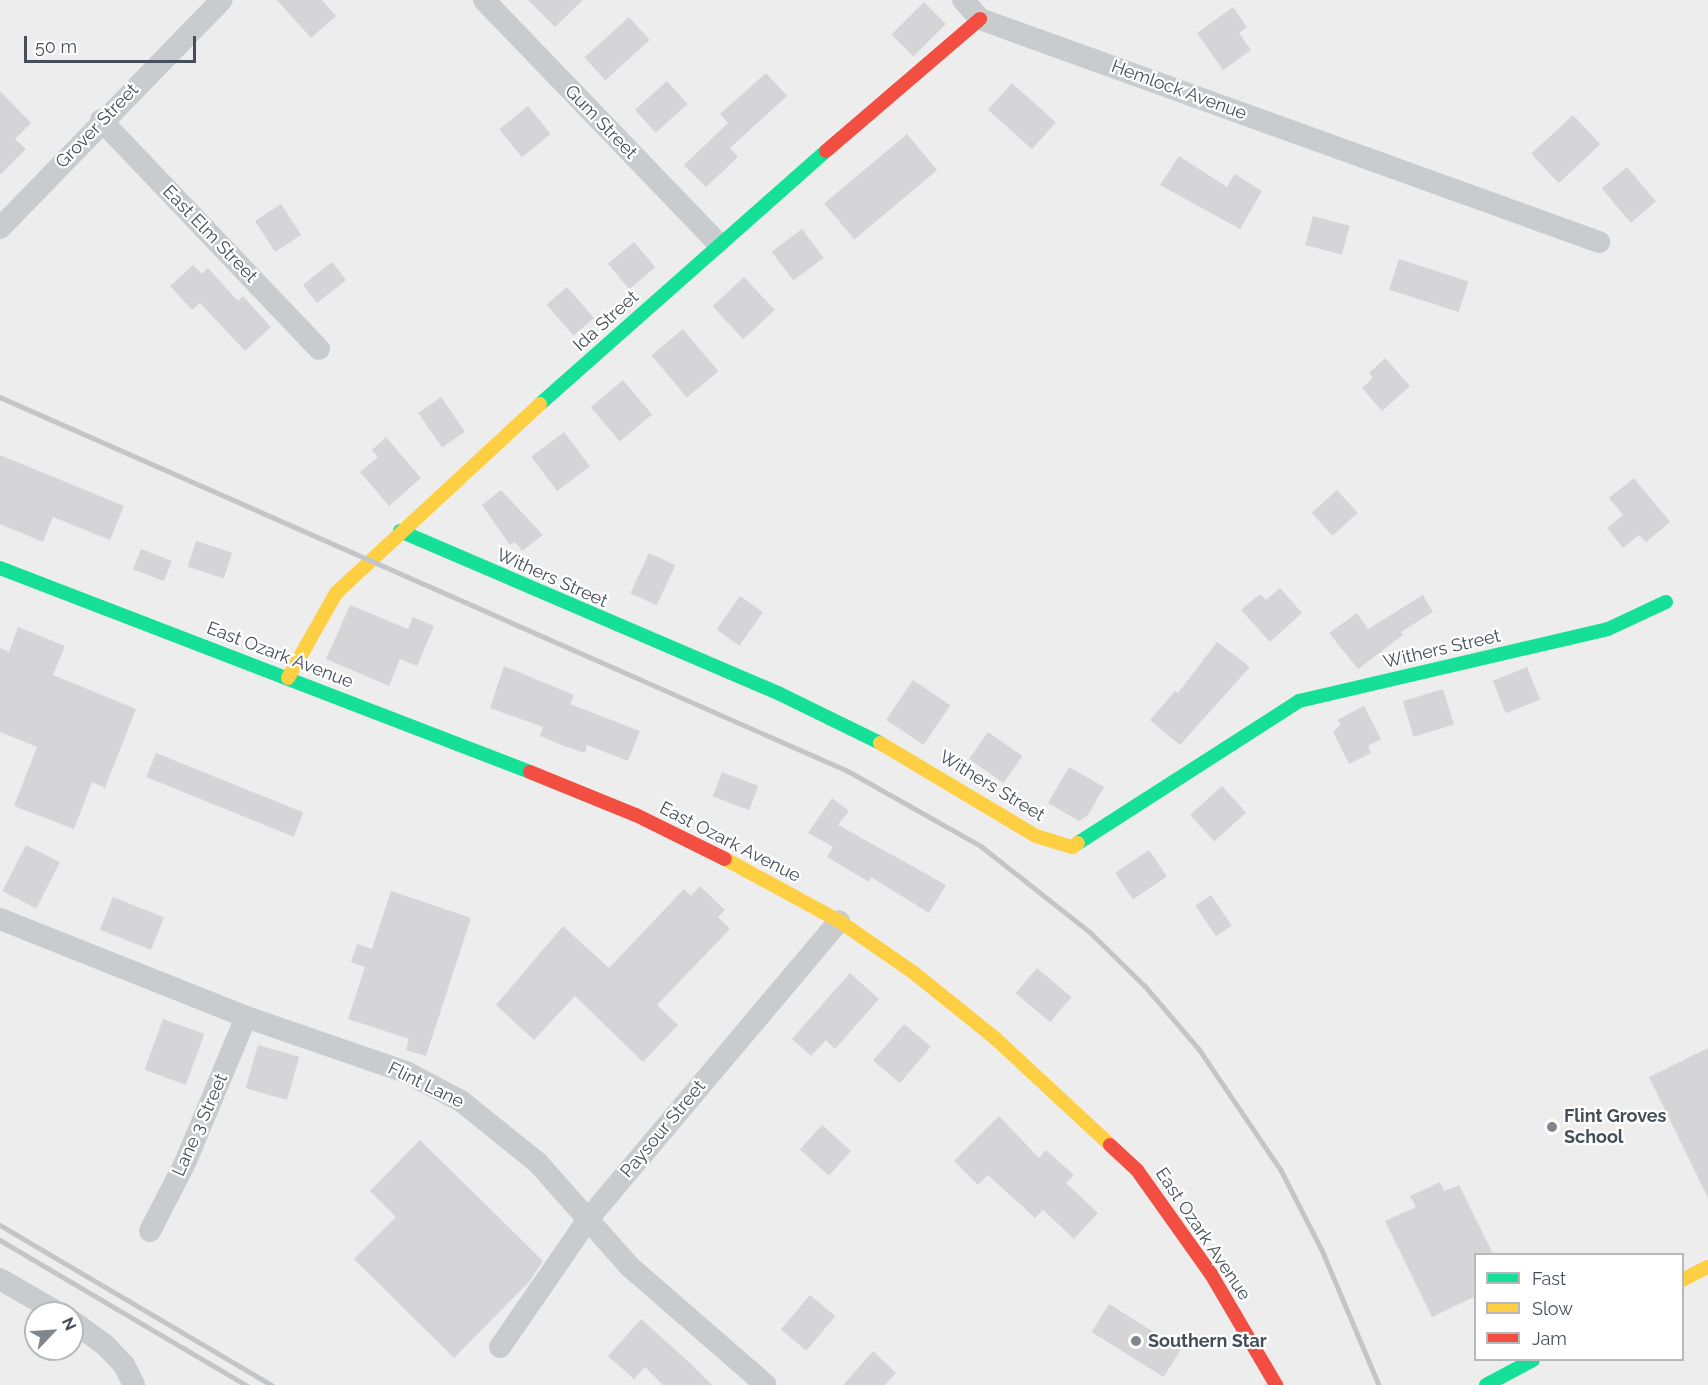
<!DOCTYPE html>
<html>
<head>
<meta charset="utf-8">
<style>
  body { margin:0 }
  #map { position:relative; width:1708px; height:1385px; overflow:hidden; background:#eeeded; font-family:Raleway,sans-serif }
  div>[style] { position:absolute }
  .building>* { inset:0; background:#d5d5d8; transform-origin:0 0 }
  .street>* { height:22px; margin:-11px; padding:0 11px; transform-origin:11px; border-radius:11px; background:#c9ccce }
  .fast>* { height:14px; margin:-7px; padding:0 7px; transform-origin:7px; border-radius:7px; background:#16e098 }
  .slow>* { height:14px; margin:-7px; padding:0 7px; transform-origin:7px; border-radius:7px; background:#ffcf43 }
  .jam>* { height:14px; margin:-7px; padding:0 7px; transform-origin:7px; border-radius:7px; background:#f24e42 }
  .rail>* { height:4.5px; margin:-2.25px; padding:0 2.25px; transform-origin:2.25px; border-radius:2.25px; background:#c4c5c7 }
  .dots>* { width:16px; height:16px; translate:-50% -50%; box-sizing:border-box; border:3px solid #fff; border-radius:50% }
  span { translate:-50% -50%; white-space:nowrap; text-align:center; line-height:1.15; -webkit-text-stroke:4.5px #fff; paint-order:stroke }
  .street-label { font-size:18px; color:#454f5a }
  .poi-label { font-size:18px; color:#454f5a; font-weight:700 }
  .left { translate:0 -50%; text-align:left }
  .legend { position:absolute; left:1474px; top:1253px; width:210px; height:108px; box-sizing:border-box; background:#fff; border:2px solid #b5b9bd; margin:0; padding:8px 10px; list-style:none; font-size:18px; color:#454f5a }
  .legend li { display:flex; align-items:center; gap:12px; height:30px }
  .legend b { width:30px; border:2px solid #b5b9bd }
  .north { position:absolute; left:24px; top:1301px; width:60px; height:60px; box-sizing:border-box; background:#fff; border:2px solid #b5b9bd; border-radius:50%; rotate:65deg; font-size:16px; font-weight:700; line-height:24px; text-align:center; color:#454f5a }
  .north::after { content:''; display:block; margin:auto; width:21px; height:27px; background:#80868d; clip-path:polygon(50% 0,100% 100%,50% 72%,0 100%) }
  .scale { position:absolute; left:24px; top:36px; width:172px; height:27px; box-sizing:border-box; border:3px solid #454f5a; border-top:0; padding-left:8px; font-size:18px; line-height:21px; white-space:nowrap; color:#454f5a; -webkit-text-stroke:4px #fff; paint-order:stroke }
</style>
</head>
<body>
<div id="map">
  <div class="building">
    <i style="clip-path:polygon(277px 0,322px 0,336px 16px,311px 38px)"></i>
    <i style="clip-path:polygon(528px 0,583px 0,555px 27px)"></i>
    <i style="left:924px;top:2px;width:31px;height:46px;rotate:45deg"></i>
    <i style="clip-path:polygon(1233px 7px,1247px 27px,1239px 33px,1251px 50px,1223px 70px,1197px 33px)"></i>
    <i style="left:629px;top:17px;width:31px;height:60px;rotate:48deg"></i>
    <i style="clip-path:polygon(766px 73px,787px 96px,730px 148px,738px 157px,706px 187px,684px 165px,728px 123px,720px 114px)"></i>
    <i style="left:667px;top:81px;width:31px;height:43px;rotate:48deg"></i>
    <i style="left:1012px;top:83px;width:59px;height:36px;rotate:42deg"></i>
    <i style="clip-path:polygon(0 91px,31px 123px,15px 139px,26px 149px,0 175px)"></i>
    <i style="left:528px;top:106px;width:36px;height:37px;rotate:51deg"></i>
    <i style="left:1573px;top:115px;width:40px;height:57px;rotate:47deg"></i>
    <i style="left:907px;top:134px;width:47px;height:108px;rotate:50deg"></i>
    <i style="clip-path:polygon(1179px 156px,1227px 187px,1235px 174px,1262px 191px,1240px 229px,1160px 185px)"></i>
    <i style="left:1627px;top:167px;width:45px;height:33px;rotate:50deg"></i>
    <i style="left:281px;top:204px;width:37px;height:31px;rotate:57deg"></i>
    <i style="left:1313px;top:216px;width:38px;height:30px;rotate:15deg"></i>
    <i style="left:802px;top:229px;width:36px;height:38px;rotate:53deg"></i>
    <i style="left:634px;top:242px;width:33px;height:34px;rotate:50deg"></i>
    <i style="left:1399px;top:259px;width:73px;height:32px;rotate:18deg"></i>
    <i style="left:332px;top:262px;width:23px;height:37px;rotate:52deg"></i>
    <i style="clip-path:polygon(193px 265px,202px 274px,208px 268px,238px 301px,243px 296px,271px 327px,245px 351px,200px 303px,192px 310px,170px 286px)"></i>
    <i style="left:744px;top:277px;width:45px;height:43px;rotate:47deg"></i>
    <i style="left:567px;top:287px;width:41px;height:27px;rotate:49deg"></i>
    <i style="left:683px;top:329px;width:55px;height:41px;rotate:50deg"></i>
    <i style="clip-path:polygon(1385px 358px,1410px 386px,1382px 411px,1362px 388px,1373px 378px,1369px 373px)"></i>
    <i style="left:623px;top:380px;width:45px;height:42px;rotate:50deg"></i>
    <i style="left:441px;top:397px;width:42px;height:28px;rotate:55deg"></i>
    <i style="left:564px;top:432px;width:43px;height:41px;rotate:53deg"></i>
    <i style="clip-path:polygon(386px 437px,421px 478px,389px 506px,360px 472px,378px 457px,372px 450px)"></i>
    <i style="clip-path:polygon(0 455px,124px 506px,110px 540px,53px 517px,43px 542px,0 524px)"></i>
    <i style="clip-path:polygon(1634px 478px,1670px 522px,1646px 542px,1639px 535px,1623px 548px,1607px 528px,1623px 515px,1609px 498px)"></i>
    <i style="clip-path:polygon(501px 490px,543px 535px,522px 551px,515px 542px,510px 545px,482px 505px)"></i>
    <i style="left:1337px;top:490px;width:31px;height:34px;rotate:48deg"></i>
    <i style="left:196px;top:541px;width:38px;height:27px;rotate:18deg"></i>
    <i style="left:141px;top:549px;width:33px;height:22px;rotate:21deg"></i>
    <i style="left:649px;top:553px;width:29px;height:44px;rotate:25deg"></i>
    <i style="clip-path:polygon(1280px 588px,1302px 613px,1270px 642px,1241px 610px,1260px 594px,1266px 600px)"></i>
    <i style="clip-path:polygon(1423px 595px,1433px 612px,1401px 632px,1403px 635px,1358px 669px,1329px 633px,1357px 613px,1368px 629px)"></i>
    <i style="left:740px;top:596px;width:28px;height:41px;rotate:35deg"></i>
    <i style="clip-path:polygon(350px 605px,408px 629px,413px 617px,434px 626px,417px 666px,400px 659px,389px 686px,326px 659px)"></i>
    <i style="clip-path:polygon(18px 627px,65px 646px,53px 675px,136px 709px,105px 788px,92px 782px,74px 829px,14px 806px,37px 747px,0 732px,0 648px,9px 652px)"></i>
    <i style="clip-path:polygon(1217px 642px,1250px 667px,1180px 745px,1150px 720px,1175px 691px,1178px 693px)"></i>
    <i style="clip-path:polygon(504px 666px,574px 695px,570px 704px,640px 731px,628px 761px,587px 745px,585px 753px,564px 746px,540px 736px,543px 727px,490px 708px)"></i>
    <i style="left:1527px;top:667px;width:35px;height:37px;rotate:68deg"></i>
    <i style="left:913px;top:680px;width:45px;height:48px;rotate:34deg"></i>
    <i style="left:1443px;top:689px;width:37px;height:42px;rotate:73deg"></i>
    <i style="clip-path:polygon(1364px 706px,1381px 739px,1368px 746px,1371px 753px,1349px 764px,1333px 732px,1341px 724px,1337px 720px)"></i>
    <i style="left:988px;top:732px;width:42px;height:33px;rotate:35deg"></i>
    <i style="left:156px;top:753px;width:159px;height:26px;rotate:22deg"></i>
    <i style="clip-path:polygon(1069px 767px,1104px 787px,1088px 815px,1079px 821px,1048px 803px)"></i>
    <i style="left:722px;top:772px;width:39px;height:26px;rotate:21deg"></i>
    <i style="left:1222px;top:786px;width:36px;height:43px;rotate:48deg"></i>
    <i style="clip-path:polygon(832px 798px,849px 811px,838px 825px,946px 885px,929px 913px,871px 877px,869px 882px,827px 857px,833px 847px,808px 833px)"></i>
    <i style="left:26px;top:845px;width:38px;height:52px;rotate:27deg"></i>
    <i style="left:1149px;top:850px;width:32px;height:41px;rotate:56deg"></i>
    <i style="clip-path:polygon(700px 886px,725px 910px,718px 917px,730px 929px,657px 1005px,678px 1025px,643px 1062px,575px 996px,534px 1040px,496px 1005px,563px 926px,609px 968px,684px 889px,691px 896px)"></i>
    <i style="clip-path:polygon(391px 891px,471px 918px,426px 1056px,406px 1050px,409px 1039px,348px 1019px,365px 967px,351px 962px,357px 944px,372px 949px)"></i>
    <i style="left:1211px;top:895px;width:37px;height:19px;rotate:56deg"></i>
    <i style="left:113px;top:897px;width:55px;height:35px;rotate:22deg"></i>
    <i style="left:1037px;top:968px;width:45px;height:33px;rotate:40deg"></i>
    <i style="clip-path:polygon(850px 973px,879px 999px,835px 1049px,826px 1040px,811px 1056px,792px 1039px)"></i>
    <i style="left:163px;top:1019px;width:44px;height:54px;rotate:20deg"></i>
    <i style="left:904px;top:1024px;width:35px;height:48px;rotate:40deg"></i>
    <i style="left:258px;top:1045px;width:43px;height:45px;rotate:16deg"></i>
    <i style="clip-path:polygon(1708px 1048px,1708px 1198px,1649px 1077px)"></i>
    <i style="clip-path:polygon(999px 1116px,1039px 1158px,1046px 1150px,1074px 1175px,1066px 1183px,1098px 1213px,1074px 1239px,1043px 1210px,1035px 1218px,988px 1175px,978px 1185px,954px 1161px)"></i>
    <i style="left:822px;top:1125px;width:39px;height:33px;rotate:42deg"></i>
    <i style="clip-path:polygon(420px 1140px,543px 1261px,529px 1282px,454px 1358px,354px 1259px,396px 1217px,370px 1191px)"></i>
    <i style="clip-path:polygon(1440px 1182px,1444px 1191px,1459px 1185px,1493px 1254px,1476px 1254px,1476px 1296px,1432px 1317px,1385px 1221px,1416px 1207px,1410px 1196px)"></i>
    <i style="left:810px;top:1295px;width:33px;height:45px;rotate:40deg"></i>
    <i style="left:1109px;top:1304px;width:85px;height:33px;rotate:32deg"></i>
    <i style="clip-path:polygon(641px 1319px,690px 1363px,712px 1385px,663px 1385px,645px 1367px,634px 1379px,608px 1356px)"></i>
    <i style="clip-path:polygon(873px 1351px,896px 1373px,885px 1385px,843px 1385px)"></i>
  </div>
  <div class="street">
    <i style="left:484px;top:0;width:337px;rotate:46.1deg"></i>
    <i style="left:963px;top:0;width:25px;rotate:48deg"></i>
    <i style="left:980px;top:19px;width:658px;rotate:19.81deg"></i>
    <i style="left:101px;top:120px;width:316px;rotate:46.4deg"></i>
    <i style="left:0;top:228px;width:318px;rotate:-45.8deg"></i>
    <i style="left:0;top:919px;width:265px;rotate:21.7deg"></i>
    <i style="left:246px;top:1017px;width:169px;rotate:19deg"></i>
    <i style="left:406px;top:1072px;width:62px;rotate:27.8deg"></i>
    <i style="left:461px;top:1101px;width:99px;rotate:38.8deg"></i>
    <i style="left:538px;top:1163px;width:137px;rotate:48.5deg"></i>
    <i style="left:629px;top:1266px;width:181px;rotate:41deg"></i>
    <i style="left:150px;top:1231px;width:76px;rotate:-62.8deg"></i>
    <i style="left:185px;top:1163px;width:158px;rotate:-67.3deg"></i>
    <i style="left:0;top:1279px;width:68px;rotate:30deg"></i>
    <i style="left:72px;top:1321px;width:39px;rotate:36deg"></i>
    <i style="left:104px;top:1344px;width:29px;rotate:46deg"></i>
    <i style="left:124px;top:1365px;width:22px;rotate:63deg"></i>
    <i style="left:500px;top:1347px;width:157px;rotate:-55.4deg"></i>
    <i style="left:589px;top:1218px;width:388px;rotate:-49.9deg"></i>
  </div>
  <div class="fast">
    <i style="left:540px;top:404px;width:382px;rotate:-41.5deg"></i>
    <i style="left:400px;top:531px;width:413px;rotate:23.2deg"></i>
    <i style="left:780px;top:694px;width:111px;rotate:26.1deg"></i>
    <i style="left:0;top:568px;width:568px;rotate:21.05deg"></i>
    <i style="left:1078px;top:843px;width:263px;rotate:-32.7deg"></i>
    <i style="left:1299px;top:701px;width:317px;rotate:-13.1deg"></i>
    <i style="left:1608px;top:629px;width:64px;rotate:-25deg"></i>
    <i style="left:1486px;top:1385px;width:53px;rotate:-28deg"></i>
  </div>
  <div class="slow">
    <i style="left:288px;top:678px;width:98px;rotate:-60.5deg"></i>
    <i style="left:336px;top:593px;width:278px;rotate:-42.8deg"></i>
    <i style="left:880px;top:743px;width:182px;rotate:30.8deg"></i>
    <i style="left:1036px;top:836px;width:38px;rotate:17deg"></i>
    <i style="left:1072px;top:847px;width:7px;rotate:-34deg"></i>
    <i style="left:725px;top:859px;width:130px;rotate:28.5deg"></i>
    <i style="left:839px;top:921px;width:91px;rotate:34.7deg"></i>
    <i style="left:914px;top:973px;width:105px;rotate:38.8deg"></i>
    <i style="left:996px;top:1039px;width:156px;rotate:42.9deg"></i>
    <i style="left:1682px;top:1280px;width:29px;rotate:-27deg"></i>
  </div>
  <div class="jam">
    <i style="left:826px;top:151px;width:203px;rotate:-40.6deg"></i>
    <i style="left:530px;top:772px;width:114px;rotate:22.1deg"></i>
    <i style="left:636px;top:815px;width:99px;rotate:26.3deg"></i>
    <i style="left:1110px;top:1145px;width:37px;rotate:43deg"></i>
    <i style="left:1137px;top:1170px;width:128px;rotate:54.6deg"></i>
    <i style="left:1211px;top:1274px;width:129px;rotate:59.6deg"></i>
  </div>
  <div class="rail">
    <i style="left:0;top:397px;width:927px;rotate:23.8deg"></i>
    <i style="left:848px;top:771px;width:153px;rotate:29.4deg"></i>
    <i style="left:981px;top:846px;width:139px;rotate:38.3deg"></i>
    <i style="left:1090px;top:932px;width:77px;rotate:44.5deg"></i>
    <i style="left:1145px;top:986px;width:83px;rotate:49.4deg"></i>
    <i style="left:1199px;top:1049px;width:146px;rotate:55.9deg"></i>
    <i style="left:1281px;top:1170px;width:90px;rotate:62.9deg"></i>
    <i style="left:1322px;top:1250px;width:147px;rotate:67.1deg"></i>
    <i style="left:0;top:1225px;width:316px;rotate:30.5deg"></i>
    <i style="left:0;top:1240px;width:286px;rotate:30.5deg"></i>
  </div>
  <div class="dots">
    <i style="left:1552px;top:1127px;background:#80868d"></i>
    <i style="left:1136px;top:1341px;background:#80868d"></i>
  </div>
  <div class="street-label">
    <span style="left:1179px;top:90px;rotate:20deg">Hemlock Avenue</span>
    <span style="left:601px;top:122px;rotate:46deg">Gum Street</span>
    <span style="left:97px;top:126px;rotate:-46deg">Grover Street</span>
    <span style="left:210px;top:234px;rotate:46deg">East Elm Street</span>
    <span style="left:606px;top:321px;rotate:-42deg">Ida Street</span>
    <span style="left:552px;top:578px;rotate:24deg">Withers Street</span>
    <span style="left:1442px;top:649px;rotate:-13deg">Withers Street</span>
    <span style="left:280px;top:655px;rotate:21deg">East Ozark Avenue</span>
    <span style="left:992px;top:786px;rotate:31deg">Withers Street</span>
    <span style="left:730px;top:842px;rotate:27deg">East Ozark Avenue</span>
    <span style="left:426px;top:1085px;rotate:26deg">Flint Lane</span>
    <span style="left:200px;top:1125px;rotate:-66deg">Lane 3 Street</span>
    <span style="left:663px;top:1129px;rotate:-50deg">Paysour Street</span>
    <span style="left:1203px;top:1234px;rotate:56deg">East Ozark Avenue</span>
  </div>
  <div class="poi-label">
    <span class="left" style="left:1564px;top:1127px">Flint Groves<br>School</span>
    <span class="left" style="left:1148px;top:1341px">Southern Star</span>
  </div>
  <ul class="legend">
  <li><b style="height:8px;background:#16e098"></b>Fast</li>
  <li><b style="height:8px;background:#ffcf43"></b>Slow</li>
  <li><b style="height:8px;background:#f24e42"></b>Jam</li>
  </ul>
  <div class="north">N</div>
  <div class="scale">50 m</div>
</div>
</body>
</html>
